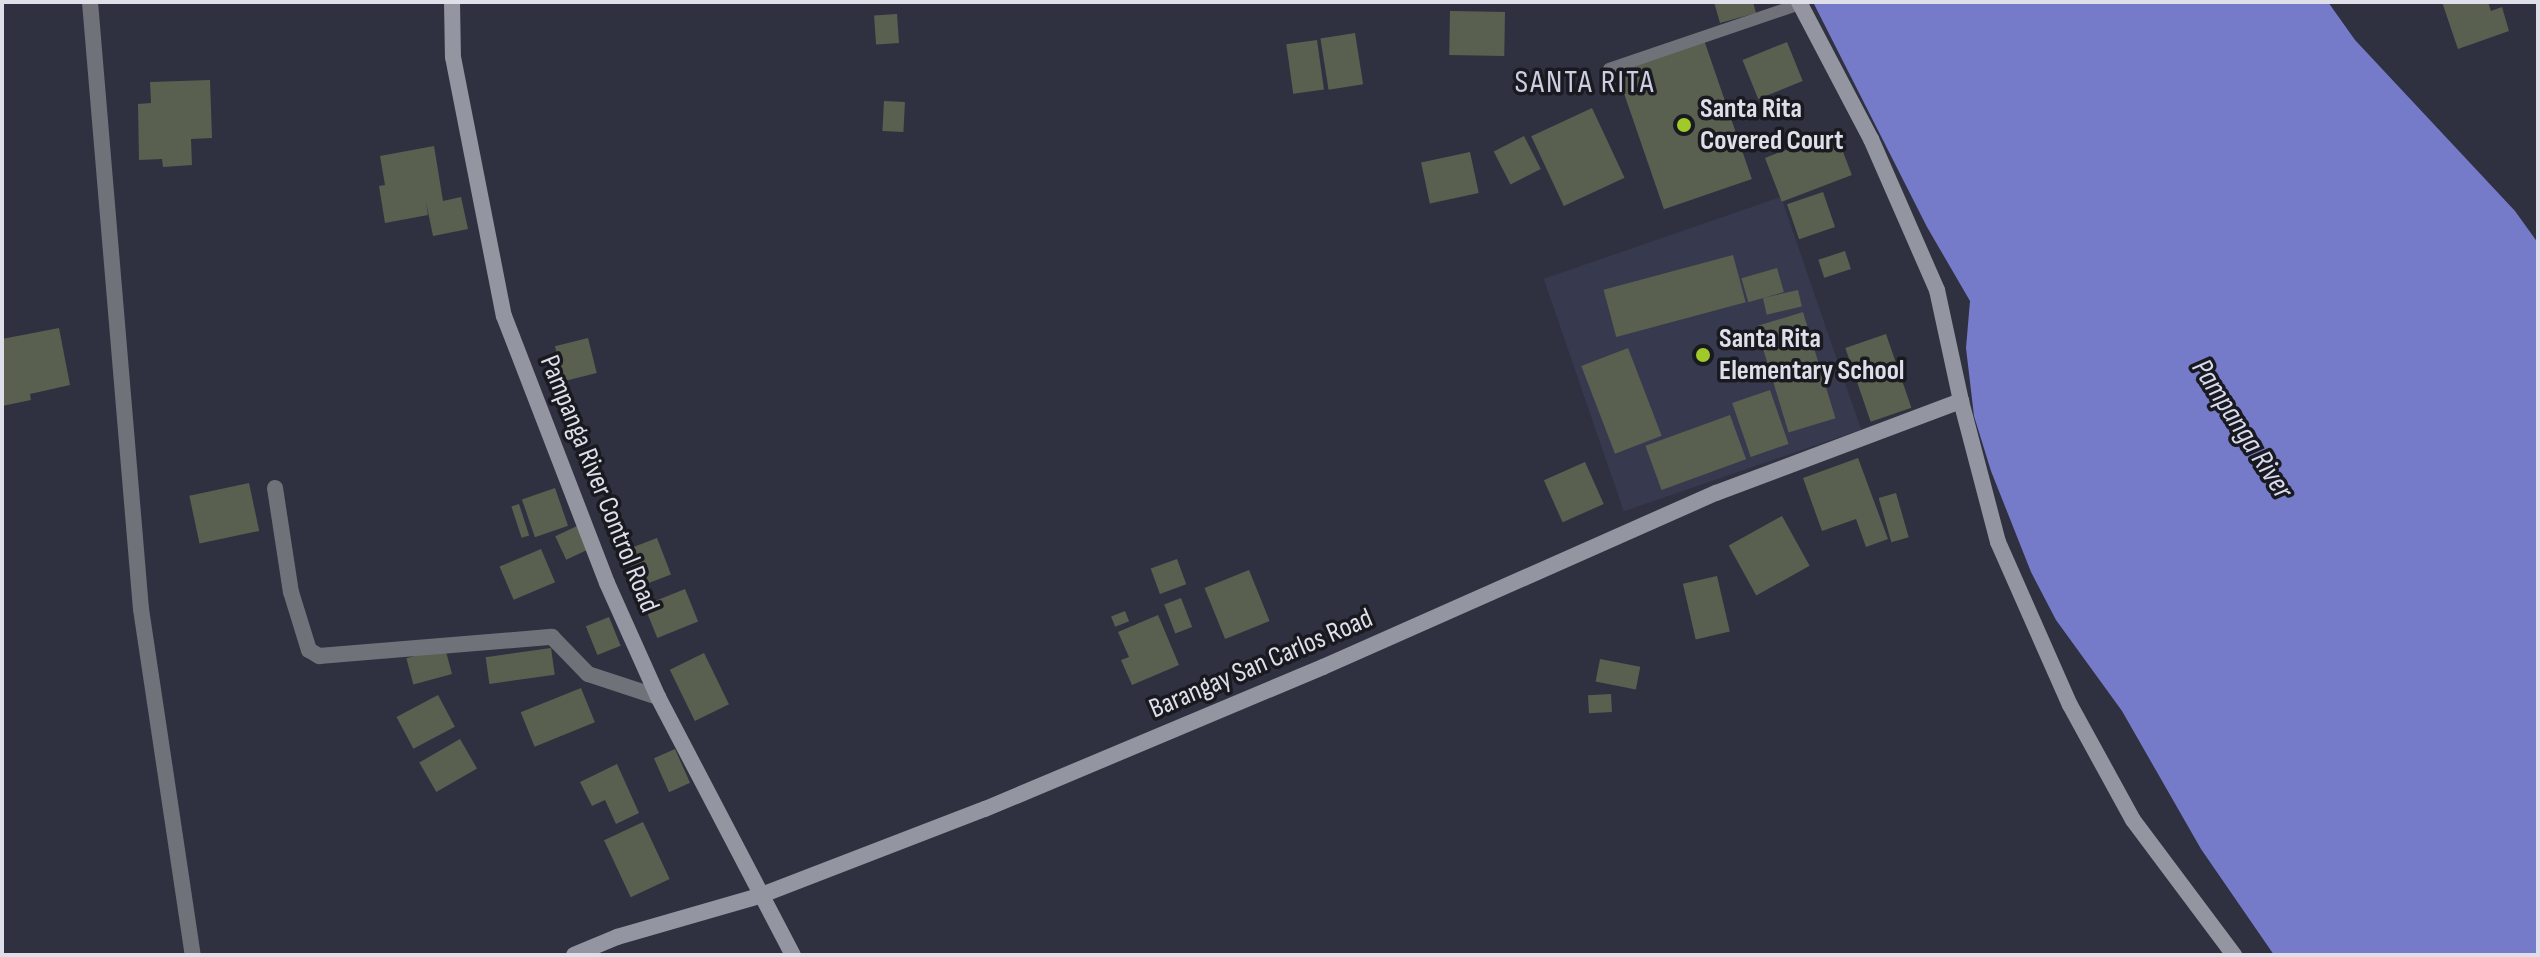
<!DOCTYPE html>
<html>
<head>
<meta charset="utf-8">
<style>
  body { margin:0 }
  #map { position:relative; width:2540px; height:957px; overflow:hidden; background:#2f3140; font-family:"Sofia Sans Condensed",sans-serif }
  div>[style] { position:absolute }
  .built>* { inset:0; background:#37394e; transform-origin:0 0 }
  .water>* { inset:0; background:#757bc8 }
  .building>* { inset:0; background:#5a604f; transform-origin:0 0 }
  .lane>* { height:12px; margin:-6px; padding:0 6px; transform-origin:6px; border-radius:6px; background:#707279 }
  .street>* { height:16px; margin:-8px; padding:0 8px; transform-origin:8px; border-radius:8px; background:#707279 }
  .secondary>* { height:16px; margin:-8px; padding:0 8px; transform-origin:8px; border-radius:8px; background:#9395a1 }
  .dots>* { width:22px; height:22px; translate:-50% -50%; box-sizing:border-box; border:4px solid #191a20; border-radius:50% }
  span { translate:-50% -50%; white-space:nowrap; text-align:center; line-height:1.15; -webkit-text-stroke:7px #191a20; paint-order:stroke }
  .poi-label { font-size:28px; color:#dedfe9; font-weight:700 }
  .left { translate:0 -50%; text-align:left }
  .street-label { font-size:28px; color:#dedfe9 }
  .water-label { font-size:30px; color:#d8dbf0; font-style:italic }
  .quarter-label { font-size:32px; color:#cccfe2; letter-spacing:2px }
  .frame { position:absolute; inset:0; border:4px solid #dedfe9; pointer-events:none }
</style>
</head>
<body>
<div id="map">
  <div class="built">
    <i style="left:1781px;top:197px;width:246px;height:251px;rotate:71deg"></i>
  </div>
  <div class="water">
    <i style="clip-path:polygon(1813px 2px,2328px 2px,2355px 40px,2515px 211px,2538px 243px,2538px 955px,2274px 955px,2201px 849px,2122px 711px,2056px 620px,2031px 572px,1991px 471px,1974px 416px,1966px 348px,1970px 301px,1927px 227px)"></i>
  </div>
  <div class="building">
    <i style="clip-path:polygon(1714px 2px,1753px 2px,1756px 13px,1720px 23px)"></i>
    <i style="clip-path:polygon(2442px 2px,2488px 2px,2491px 11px,2502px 7px,2509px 31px,2458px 49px)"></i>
    <i style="left:1450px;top:11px;width:55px;height:44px;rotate:1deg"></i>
    <i style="left:897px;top:14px;width:29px;height:23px;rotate:86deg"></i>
    <i style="left:1355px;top:33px;width:52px;height:35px;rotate:81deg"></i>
    <i style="left:1317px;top:40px;width:50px;height:31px;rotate:82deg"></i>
    <i style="left:1704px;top:40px;width:147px;height:93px;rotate:71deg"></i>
    <i style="left:1787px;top:42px;width:42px;height:48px;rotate:68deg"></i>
    <i style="clip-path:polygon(210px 80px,212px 138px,191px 139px,192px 165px,163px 167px,162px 159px,139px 160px,138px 104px,151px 103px,150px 82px)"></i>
    <i style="left:884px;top:101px;width:21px;height:30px;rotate:3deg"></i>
    <i style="left:1592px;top:108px;width:77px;height:67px;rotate:65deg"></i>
    <i style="left:1835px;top:131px;width:47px;height:75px;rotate:69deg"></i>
    <i style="left:1524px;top:136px;width:37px;height:34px;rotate:63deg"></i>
    <i style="clip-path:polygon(434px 146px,443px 201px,461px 197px,468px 229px,433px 236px,426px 202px,428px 215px,385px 223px,379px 186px,385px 185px,380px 156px)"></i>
    <i style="left:1470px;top:152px;width:42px;height:50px;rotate:78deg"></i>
    <i style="left:1823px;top:192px;width:37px;height:38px;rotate:71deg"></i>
    <i style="left:1845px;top:251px;width:19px;height:28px;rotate:72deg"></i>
    <i style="left:1733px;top:255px;width:49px;height:134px;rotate:75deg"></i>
    <i style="left:1777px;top:268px;width:25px;height:37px;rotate:74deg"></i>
    <i style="left:1798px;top:290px;width:17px;height:36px;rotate:77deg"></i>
    <i style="left:1803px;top:312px;width:111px;height:49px;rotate:73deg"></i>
    <i style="clip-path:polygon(59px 328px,70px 385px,30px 394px,31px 400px,2px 406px,2px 339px)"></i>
    <i style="left:1886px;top:334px;width:78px;height:43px;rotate:71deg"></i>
    <i style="left:588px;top:338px;width:36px;height:34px;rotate:76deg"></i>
    <i style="left:1628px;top:348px;width:94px;height:50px;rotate:69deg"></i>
    <i style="left:1770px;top:390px;width:57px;height:40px;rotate:71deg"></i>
    <i style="left:1730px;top:415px;width:47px;height:90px;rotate:70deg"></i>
    <i style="clip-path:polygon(1858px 458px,1888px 539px,1866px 547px,1856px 519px,1822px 531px,1803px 478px)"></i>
    <i style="left:1585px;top:462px;width:46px;height:45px;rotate:66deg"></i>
    <i style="left:249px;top:483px;width:49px;height:61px;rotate:78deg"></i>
    <i style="left:555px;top:488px;width:40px;height:35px;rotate:71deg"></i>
    <i style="left:1896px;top:493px;width:46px;height:18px;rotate:74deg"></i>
    <i style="left:519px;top:504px;width:33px;height:8px;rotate:72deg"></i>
    <i style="left:1782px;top:516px;width:57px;height:61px;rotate:61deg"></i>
    <i style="left:577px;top:526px;width:26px;height:24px;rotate:65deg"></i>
    <i style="left:657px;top:538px;width:39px;height:35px;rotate:69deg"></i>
    <i style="left:541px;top:549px;width:36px;height:45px;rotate:67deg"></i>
    <i style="left:1177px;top:559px;width:27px;height:28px;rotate:70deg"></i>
    <i style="left:1249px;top:570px;width:55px;height:48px;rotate:68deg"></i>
    <i style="left:1717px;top:576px;width:57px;height:35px;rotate:77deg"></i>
    <i style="left:685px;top:589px;width:35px;height:44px;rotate:68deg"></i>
    <i style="left:1181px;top:598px;width:31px;height:18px;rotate:69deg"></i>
    <i style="left:1125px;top:611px;width:11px;height:15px;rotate:68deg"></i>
    <i style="clip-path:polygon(1158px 615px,1179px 665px,1132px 685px,1121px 660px,1129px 657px,1118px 632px)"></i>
    <i style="left:609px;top:617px;width:31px;height:25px;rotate:68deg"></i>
    <i style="left:445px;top:648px;width:27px;height:40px;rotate:75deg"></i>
    <i style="left:551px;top:648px;width:27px;height:66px;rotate:82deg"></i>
    <i style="left:704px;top:653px;width:57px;height:38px;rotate:64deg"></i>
    <i style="left:1600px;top:659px;width:41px;height:23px;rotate:11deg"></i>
    <i style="left:581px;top:688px;width:37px;height:65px;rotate:68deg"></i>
    <i style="left:1611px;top:694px;width:18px;height:23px;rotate:87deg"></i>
    <i style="left:438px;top:695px;width:36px;height:47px;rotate:62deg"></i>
    <i style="left:460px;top:739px;width:34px;height:47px;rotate:60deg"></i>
    <i style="left:675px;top:749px;width:37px;height:23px;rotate:66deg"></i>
    <i style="clip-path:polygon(617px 764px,639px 813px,616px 824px,605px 800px,592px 806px,580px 782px)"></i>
    <i style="left:643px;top:822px;width:63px;height:43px;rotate:65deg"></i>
  </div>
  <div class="lane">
    <i style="left:1609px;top:69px;width:202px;rotate:-18.8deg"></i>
  </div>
  <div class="street">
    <i style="left:90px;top:2px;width:609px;rotate:85.2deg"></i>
    <i style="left:141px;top:609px;width:350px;rotate:81.5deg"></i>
    <i style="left:275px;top:488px;width:105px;rotate:81.3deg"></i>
    <i style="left:291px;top:592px;width:61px;rotate:72.8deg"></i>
    <i style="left:309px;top:650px;width:12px;rotate:31deg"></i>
    <i style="left:319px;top:656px;width:234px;rotate:-4.7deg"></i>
    <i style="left:552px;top:637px;width:52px;rotate:45.8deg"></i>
    <i style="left:588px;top:674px;width:74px;rotate:18.2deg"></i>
  </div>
  <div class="secondary">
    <i style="left:452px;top:2px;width:55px;rotate:89deg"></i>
    <i style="left:453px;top:57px;width:264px;rotate:78.9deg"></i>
    <i style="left:504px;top:316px;width:286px;rotate:68.9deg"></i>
    <i style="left:607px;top:583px;width:125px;rotate:65.9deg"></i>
    <i style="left:658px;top:697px;width:291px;rotate:62.4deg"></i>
    <i style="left:1799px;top:2px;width:155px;rotate:62.3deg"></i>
    <i style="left:1871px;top:139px;width:165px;rotate:66.4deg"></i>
    <i style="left:1937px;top:290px;width:114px;rotate:77.8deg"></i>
    <i style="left:1961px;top:401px;width:146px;rotate:75.3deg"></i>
    <i style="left:1998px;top:542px;width:178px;rotate:66.2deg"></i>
    <i style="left:2070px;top:705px;width:131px;rotate:61.3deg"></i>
    <i style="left:2133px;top:820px;width:169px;rotate:53.2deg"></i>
    <i style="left:574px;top:955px;width:47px;rotate:-22.7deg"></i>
    <i style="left:617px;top:937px;width:148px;rotate:-16.1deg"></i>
    <i style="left:759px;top:896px;width:242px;rotate:-21.1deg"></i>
    <i style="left:985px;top:809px;width:367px;rotate:-22.8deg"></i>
    <i style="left:1323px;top:667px;width:430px;rotate:-23.9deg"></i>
    <i style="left:1716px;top:493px;width:262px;rotate:-20.6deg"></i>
  </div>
  <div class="dots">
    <i style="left:1684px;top:125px;background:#a1c92a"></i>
    <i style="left:1703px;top:355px;background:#a1c92a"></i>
  </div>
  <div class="poi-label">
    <span class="left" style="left:1700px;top:125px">Santa Rita<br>Covered Court</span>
    <span class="left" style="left:1719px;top:355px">Santa Rita<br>Elementary School</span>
  </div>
  <div class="street-label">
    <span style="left:599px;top:484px;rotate:68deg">Pampanga River Control Road</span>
    <span style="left:1261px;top:664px;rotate:-23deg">Barangay San Carlos Road</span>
  </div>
  <div class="water-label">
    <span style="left:2242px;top:429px;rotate:57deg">Pampanga River</span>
  </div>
  <div class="quarter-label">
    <span style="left:1585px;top:83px">SANTA RITA</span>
  </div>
  <div class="frame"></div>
</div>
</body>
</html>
